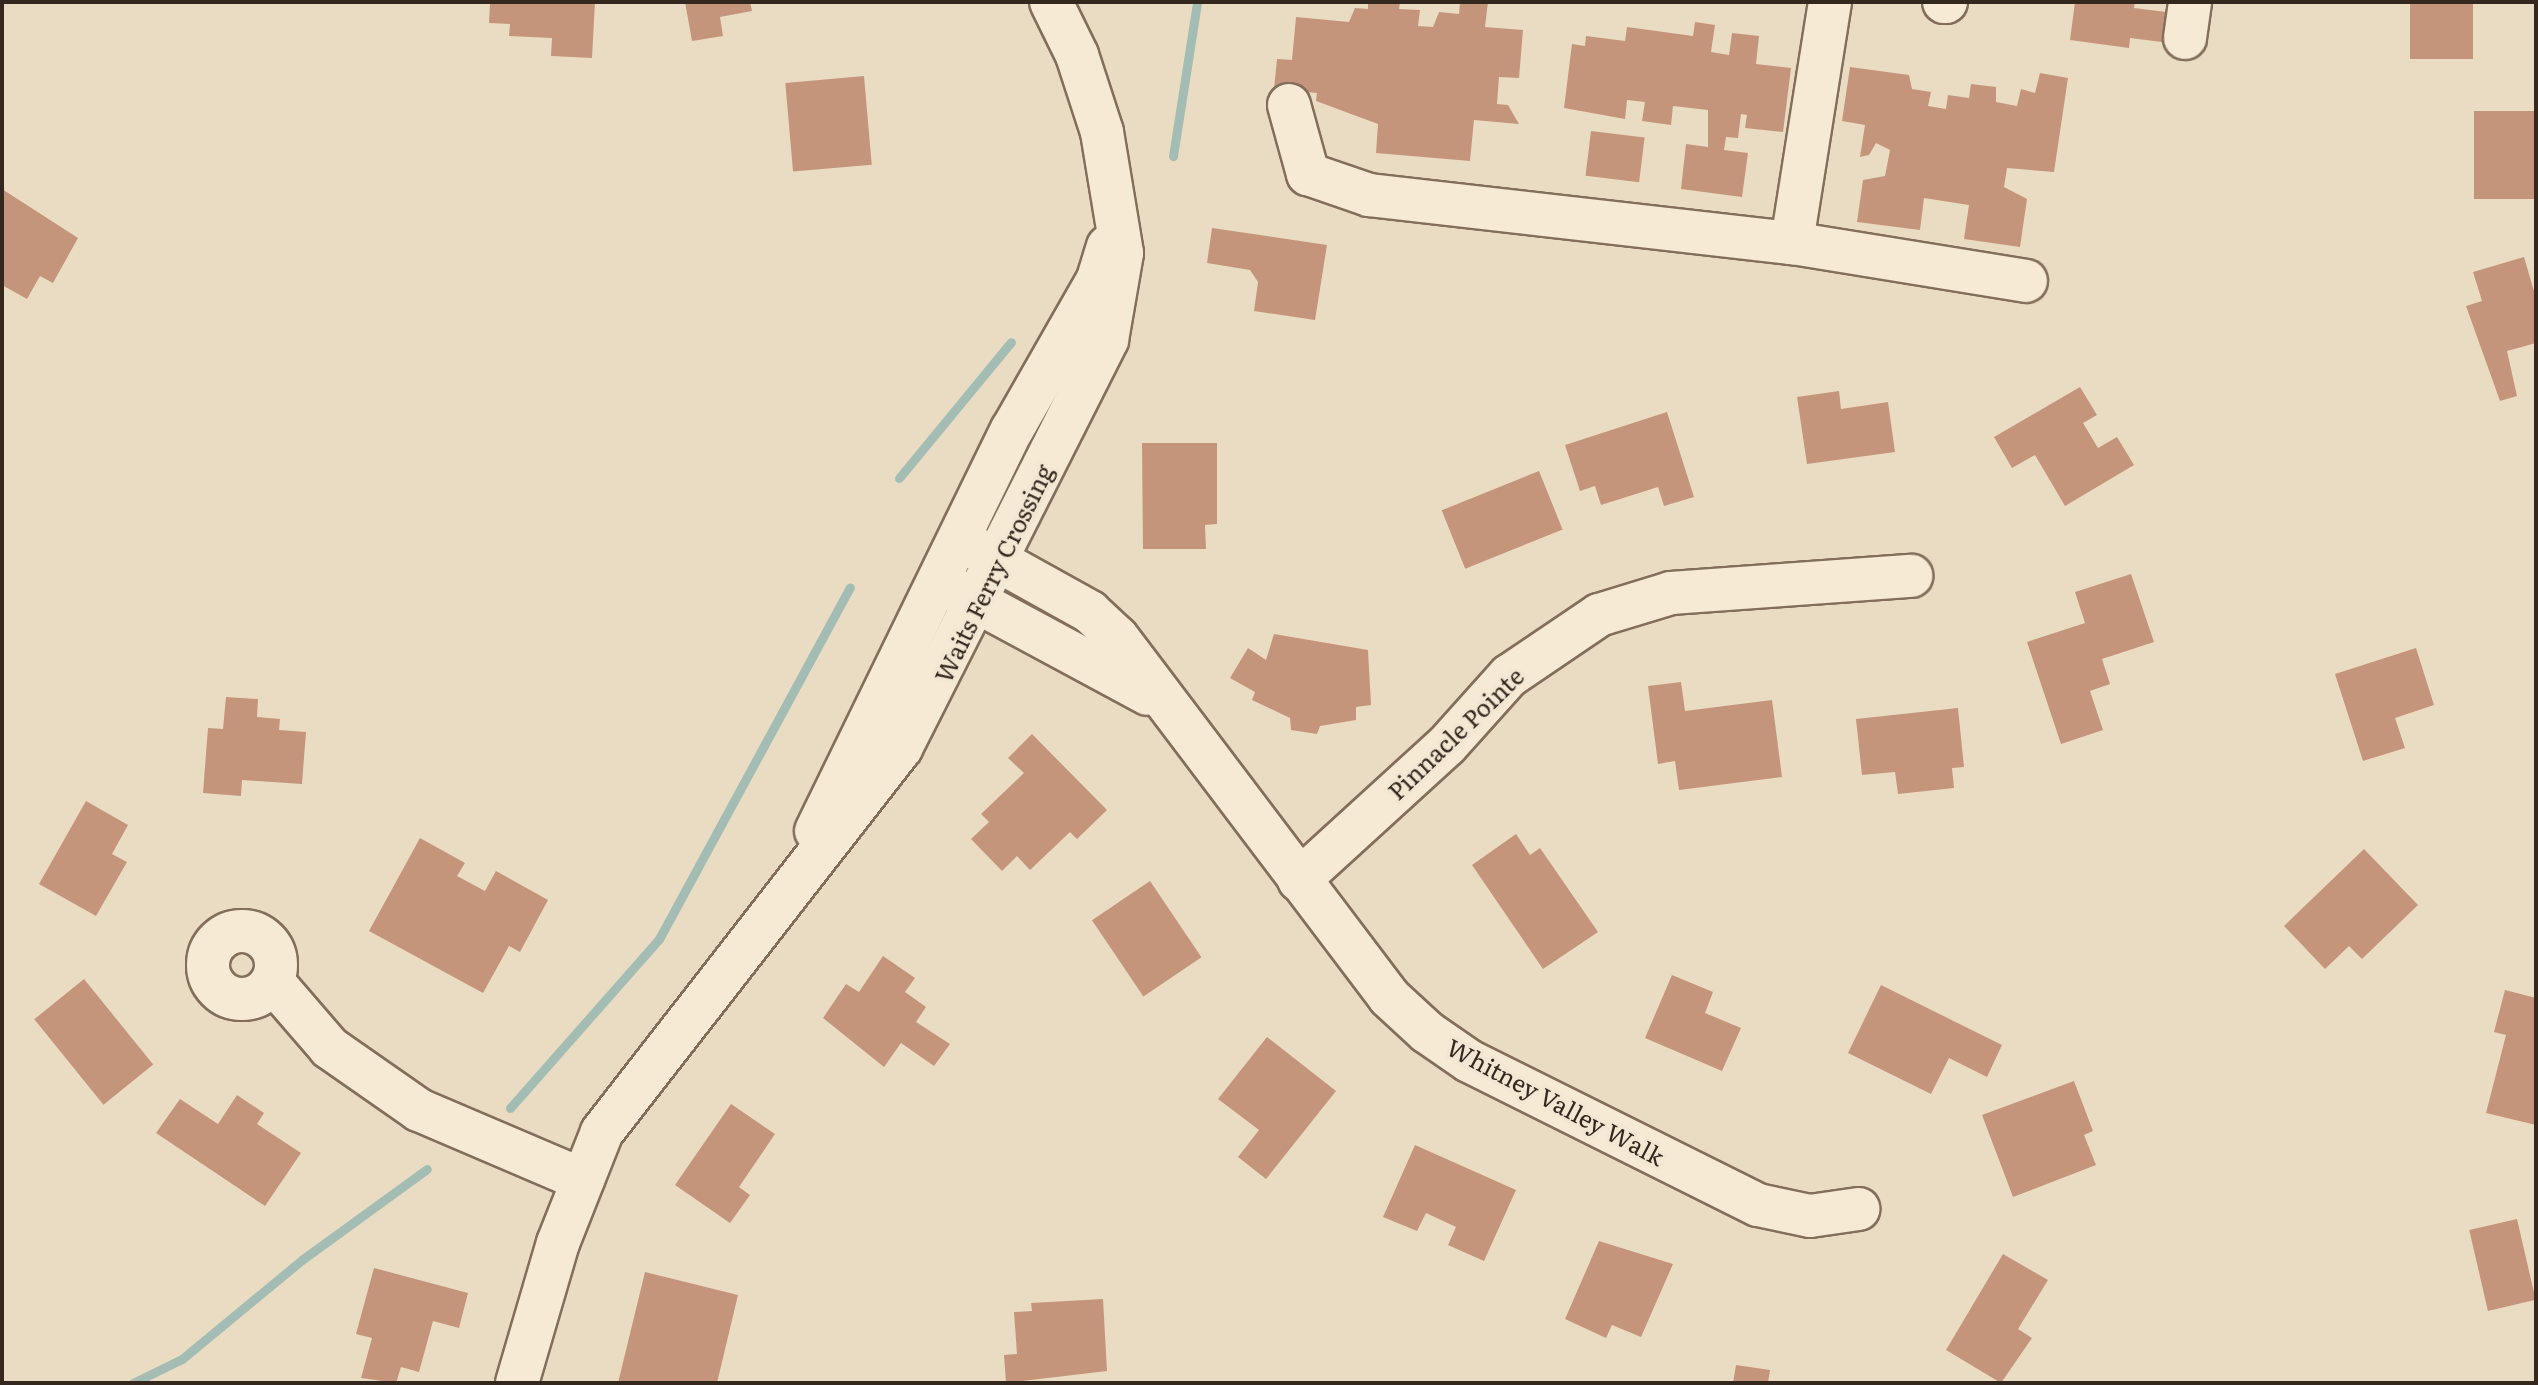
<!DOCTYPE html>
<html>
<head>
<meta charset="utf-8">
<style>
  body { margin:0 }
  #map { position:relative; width:2538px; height:1385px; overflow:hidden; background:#eadcc3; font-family:Literata,serif }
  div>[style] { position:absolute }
  .stream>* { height:9px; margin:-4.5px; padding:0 4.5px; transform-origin:4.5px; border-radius:4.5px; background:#a4bdb4 }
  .building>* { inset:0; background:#c5957b; transform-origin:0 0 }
  .roads { filter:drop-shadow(2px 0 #826e5b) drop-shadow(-2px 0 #826e5b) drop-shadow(0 2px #826e5b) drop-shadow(0 -2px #826e5b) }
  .minor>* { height:42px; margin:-21px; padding:0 21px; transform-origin:21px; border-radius:21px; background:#f6ead5 }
  .minor>.ring { margin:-21px; padding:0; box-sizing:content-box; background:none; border:42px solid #f6ead5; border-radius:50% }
  span { translate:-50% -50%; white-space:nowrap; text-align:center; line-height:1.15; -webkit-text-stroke:7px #f2e7d2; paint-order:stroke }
  .street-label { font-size:24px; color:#33271e }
  .frame { position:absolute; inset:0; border:4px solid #33271e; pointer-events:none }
</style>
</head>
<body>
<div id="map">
  <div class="stream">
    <i style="left:1173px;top:156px;width:156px;rotate:-81.1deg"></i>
    <i style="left:899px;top:478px;width:176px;rotate:-50.5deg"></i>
    <i style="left:510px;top:1108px;width:225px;rotate:-48.6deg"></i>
    <i style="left:659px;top:939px;width:400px;rotate:-61.5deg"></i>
    <i style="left:133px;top:1383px;width:55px;rotate:-26.1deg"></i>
    <i style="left:182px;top:1359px;width:157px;rotate:-39.6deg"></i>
    <i style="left:303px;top:1259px;width:153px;rotate:-36deg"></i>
  </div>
  <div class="building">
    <i style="clip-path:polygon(490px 2px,595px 2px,592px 58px,551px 56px,552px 38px,509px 36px,510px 24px,489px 23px)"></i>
    <i style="clip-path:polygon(685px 2px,750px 2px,752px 11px,720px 17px,723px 36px,692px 41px)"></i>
    <i style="clip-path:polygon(1368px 2px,1400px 2px,1399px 9px,1420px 10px,1418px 26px,1433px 27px,1439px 12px,1459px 14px,1460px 2px,1488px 2px,1485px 27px,1523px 30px,1519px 78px,1499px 77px,1497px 104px,1508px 105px,1519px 124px,1474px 120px,1470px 161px,1376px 153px,1378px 124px,1316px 101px,1317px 93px,1274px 89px,1277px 59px,1292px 60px,1296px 17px,1349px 22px,1355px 8px,1368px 9px)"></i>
    <i style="clip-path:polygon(2075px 2px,2135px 2px,2134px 8px,2166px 12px,2162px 42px,2130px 38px,2129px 48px,2070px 40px)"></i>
    <i style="left:2410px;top:2px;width:63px;height:57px"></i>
    <i style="clip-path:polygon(1695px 22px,1715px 25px,1711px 52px,1729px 55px,1732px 33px,1759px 36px,1756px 64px,1791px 68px,1783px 132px,1745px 128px,1747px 115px,1741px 114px,1738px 138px,1726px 137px,1724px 150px,1748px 153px,1742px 197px,1681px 189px,1686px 144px,1708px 147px,1708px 110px,1673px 106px,1671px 125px,1642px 121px,1645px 102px,1627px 100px,1625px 119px,1564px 108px,1572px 44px,1585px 46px,1586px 36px,1625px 41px,1627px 27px,1693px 36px)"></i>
    <i style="clip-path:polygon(1850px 67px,1909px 75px,1912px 89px,1931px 92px,1928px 106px,1946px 109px,1948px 95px,1969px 98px,1971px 84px,1996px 87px,1996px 102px,2017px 106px,2021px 89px,2035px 93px,2040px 73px,2068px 78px,2054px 172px,2007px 168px,2004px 187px,2027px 199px,2020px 247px,1964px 239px,1969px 205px,1924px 198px,1920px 230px,1857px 222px,1863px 180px,1885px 176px,1890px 150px,1876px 143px,1869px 155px,1860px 157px,1865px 125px,1842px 121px)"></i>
    <i style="left:864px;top:76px;width:89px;height:79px;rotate:85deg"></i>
    <i style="left:2536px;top:111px;width:88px;height:62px;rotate:90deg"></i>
    <i style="left:1591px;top:131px;width:54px;height:45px;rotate:7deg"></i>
    <i style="clip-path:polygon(2px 189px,78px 238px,53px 283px,40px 276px,27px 299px,2px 285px)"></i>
    <i style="clip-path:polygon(1212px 228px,1327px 245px,1315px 320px,1254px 311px,1258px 282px,1250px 270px,1207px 263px)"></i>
    <i style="clip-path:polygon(2524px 257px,2536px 298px,2536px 343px,2507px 351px,2517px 396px,2500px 401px,2466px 306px,2482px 301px,2473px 272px)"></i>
    <i style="clip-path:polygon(2080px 387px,2097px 415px,2083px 423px,2098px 448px,2117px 437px,2134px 465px,2065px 506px,2035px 455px,2012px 468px,1994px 437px)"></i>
    <i style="clip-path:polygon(1839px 391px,1841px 409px,1888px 402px,1895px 452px,1807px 464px,1797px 397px)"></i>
    <i style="clip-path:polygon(1667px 412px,1694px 497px,1664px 506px,1658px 487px,1601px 505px,1595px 486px,1580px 491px,1565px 445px)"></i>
    <i style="clip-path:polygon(1142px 443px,1217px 443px,1217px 524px,1205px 525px,1206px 549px,1143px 549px)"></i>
    <i style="left:1539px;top:471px;width:63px;height:105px;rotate:68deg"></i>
    <i style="clip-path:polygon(2131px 574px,2154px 642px,2102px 659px,2110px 684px,2090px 691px,2103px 730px,2061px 744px,2027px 642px,2085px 623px,2075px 592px)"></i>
    <i style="clip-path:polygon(1274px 634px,1368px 650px,1371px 705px,1356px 707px,1356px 720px,1320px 726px,1317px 734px,1291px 730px,1290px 718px,1252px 700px,1255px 692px,1230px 678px,1248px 648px,1266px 660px)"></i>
    <i style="clip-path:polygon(2416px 648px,2434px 705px,2395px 718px,2405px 748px,2363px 761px,2335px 674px)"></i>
    <i style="clip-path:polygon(1681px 682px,1685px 711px,1772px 700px,1782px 777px,1679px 790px,1675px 761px,1658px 764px,1648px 686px)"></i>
    <i style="clip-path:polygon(226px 697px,258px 699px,257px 717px,280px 719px,279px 730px,306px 732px,302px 784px,242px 780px,241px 796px,203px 793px,208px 728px,223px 729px)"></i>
    <i style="clip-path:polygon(1958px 708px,1964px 767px,1952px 768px,1954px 788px,1898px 794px,1895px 772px,1862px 775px,1856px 719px)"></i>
    <i style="clip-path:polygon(1032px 734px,1107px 810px,1077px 839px,1070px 832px,1030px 870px,1017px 856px,1002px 871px,971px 839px,989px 822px,981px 814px,1024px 773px,1008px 758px)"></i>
    <i style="clip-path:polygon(86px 801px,128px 825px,112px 854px,127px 862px,96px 916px,39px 884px)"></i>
    <i style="clip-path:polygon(1516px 834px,1530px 855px,1540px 848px,1598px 932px,1543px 969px,1472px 865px)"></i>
    <i style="clip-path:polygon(420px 838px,465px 863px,457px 876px,485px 891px,496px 871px,548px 900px,520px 952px,509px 946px,483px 993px,369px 931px)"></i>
    <i style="clip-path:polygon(2364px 849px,2418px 905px,2362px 959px,2349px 946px,2325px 969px,2284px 926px)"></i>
    <i style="left:1150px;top:881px;width:92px;height:70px;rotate:56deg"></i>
    <i style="clip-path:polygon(883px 956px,915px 978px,905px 992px,926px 1007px,916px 1022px,950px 1044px,934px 1066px,901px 1043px,884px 1067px,823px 1018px,846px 984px,859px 992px)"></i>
    <i style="clip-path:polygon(1672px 975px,1713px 992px,1705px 1013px,1741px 1028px,1722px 1071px,1645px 1038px)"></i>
    <i style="left:84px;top:979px;width:110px;height:64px;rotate:51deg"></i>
    <i style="clip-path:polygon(1881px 985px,2002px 1045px,1987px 1077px,1949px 1058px,1931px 1094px,1848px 1053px)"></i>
    <i style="clip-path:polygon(2505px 990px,2536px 998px,2536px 1125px,2486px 1113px,2506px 1035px,2494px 1032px)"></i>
    <i style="clip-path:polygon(1267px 1037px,1336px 1091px,1266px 1179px,1238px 1157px,1259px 1130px,1218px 1099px)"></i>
    <i style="clip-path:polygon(2074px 1081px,2093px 1131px,2084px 1135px,2096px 1165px,2013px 1197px,1982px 1115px)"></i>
    <i style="clip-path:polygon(237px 1095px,264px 1113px,257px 1124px,301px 1153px,265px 1206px,156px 1133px,180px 1099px,218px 1124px)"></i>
    <i style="clip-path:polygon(731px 1104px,775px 1134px,739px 1187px,750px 1195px,730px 1223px,675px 1185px)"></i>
    <i style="clip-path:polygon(1415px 1145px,1516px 1190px,1484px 1261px,1448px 1245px,1456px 1227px,1426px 1213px,1417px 1231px,1383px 1217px)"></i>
    <i style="left:2517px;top:1219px;width:83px;height:49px;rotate:77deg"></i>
    <i style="clip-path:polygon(1599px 1241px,1673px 1264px,1641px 1337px,1612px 1325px,1606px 1338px,1565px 1319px)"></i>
    <i style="clip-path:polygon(2003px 1254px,2048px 1280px,2018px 1329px,2032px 1338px,2001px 1383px,1946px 1350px)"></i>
    <i style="clip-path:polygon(374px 1268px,468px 1293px,459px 1328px,433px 1321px,419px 1372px,401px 1367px,396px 1383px,361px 1378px,372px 1338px,356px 1334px)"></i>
    <i style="clip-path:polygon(645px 1272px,738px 1295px,717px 1383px,618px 1383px)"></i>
    <i style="clip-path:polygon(1103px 1299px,1107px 1371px,1006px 1383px,1004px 1355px,1017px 1354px,1014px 1312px,1032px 1311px,1031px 1303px)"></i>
    <i style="clip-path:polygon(1736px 1365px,1770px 1370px,1768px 1383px,1733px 1383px)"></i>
  </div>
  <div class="roads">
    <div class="minor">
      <i style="left:1830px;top:2px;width:244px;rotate:99deg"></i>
      <i style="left:1792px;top:243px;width:237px;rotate:9.2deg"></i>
      <i style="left:1944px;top:2px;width:2px"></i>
      <i style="left:2185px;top:38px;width:36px;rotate:-82deg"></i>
      <i style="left:1289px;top:105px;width:72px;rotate:74.6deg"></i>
      <i style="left:1308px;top:174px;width:65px;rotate:19deg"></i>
      <i style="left:1369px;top:195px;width:426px;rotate:6.5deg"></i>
      <i style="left:959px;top:539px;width:150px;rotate:29.1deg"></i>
      <i style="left:1090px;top:612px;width:37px;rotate:43deg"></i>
      <i style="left:1117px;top:637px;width:451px;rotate:52.9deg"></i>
      <i style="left:1389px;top:997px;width:52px;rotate:42.6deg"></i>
      <i style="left:1427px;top:1032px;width:51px;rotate:34.6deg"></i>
      <i style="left:1469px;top:1061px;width:323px;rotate:26.5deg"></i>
      <i style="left:1758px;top:1205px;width:53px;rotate:11.9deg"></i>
      <i style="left:1810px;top:1216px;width:49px;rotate:-8.3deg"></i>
      <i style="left:953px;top:589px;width:221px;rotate:28.3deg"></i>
      <i style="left:816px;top:831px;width:446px;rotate:-64deg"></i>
      <i style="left:1012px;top:430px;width:174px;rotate:-60.3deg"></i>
      <i style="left:1098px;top:279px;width:34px;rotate:-73deg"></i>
      <i style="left:1299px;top:880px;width:200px;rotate:-42.4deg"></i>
      <i style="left:1447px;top:745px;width:93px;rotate:-48.1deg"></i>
      <i style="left:1509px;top:676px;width:109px;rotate:-34.1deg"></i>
      <i style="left:1599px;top:615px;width:75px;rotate:-17deg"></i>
      <i style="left:1671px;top:593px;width:241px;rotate:-4.1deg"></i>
      <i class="ring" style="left:208px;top:931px;width:26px;height:26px"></i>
      <i style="left:273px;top:982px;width:87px;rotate:49.2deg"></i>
      <i style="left:330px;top:1048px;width:108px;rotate:34.9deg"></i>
      <i style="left:419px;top:1110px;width:178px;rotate:23.1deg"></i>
      <i style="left:517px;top:1383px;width:146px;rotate:-73.7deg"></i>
      <i style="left:558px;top:1243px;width:119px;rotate:-68.4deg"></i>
      <i style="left:602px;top:1132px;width:487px;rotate:-52.1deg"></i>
      <i style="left:901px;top:748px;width:457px;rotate:-63.2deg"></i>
      <i style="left:1107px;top:340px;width:88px;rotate:-80.2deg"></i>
      <i style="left:1122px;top:253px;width:123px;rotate:-99.4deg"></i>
      <i style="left:1102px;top:132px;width:81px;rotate:-108deg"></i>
      <i style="left:1077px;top:55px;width:59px;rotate:-116.1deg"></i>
    </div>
  </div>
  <div class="street-label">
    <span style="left:993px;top:573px;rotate:-64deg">Waits Ferry Crossing</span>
    <span style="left:1455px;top:733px;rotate:-44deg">Pinnacle Pointe</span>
    <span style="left:1556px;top:1101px;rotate:28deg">Whitney Valley Walk</span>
  </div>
  <div class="frame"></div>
</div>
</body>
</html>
